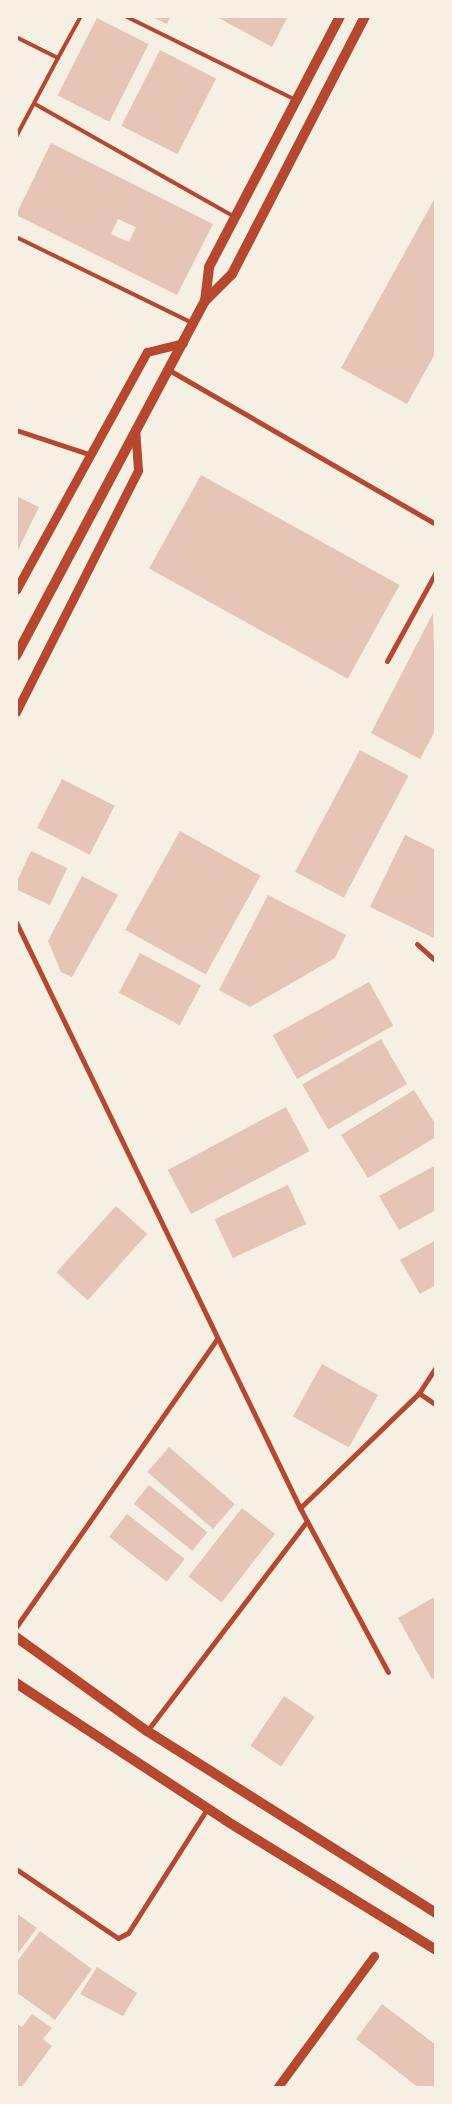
<!DOCTYPE html>
<html>
<head>
<meta charset="utf-8">
<style>
  body { margin:0 }
  #map { position:relative; width:452px; height:2104px; overflow:hidden; background:#f6efe4; font-family:"Sofia Sans Condensed",sans-serif }
  div>[style] { position:absolute }
  .building>* { inset:0; background:#e6c5b7; transform-origin:0 0 }
  .service>* { height:4px; margin:-2px; padding:0 2px; transform-origin:2px; border-radius:2px; background:#b5482f }
  .minor>* { height:5px; margin:-2.5px; padding:0 2.5px; transform-origin:2.5px; border-radius:2.5px; background:#b5482f }
  .tertiary>* { height:9px; margin:-4.5px; padding:0 4.5px; transform-origin:4.5px; border-radius:4.5px; background:#b5482f }
  .secondary>* { height:10px; margin:-5px; padding:0 5px; transform-origin:5px; border-radius:5px; background:#b5482f }
  span { translate:-50% -50%; white-space:nowrap; text-align:center; line-height:1.15; -webkit-text-stroke:5px #f6efe4; paint-order:stroke }
  .frame { position:absolute; inset:0; border:18px solid #f6efe4; pointer-events:none }
</style>
</head>
<body>
<div id="map">
  <div class="building">
    <i style="clip-path:polygon(150px 16px,171px 16px,167px 24px)"></i>
    <i style="clip-path:polygon(215px 16px,288px 16px,272px 47px)"></i>
    <i style="left:97px;top:18px;width:58px;height:87px;rotate:27deg"></i>
    <i style="left:160px;top:50px;width:63px;height:85px;rotate:27deg"></i>
    <i style="clip-path:polygon(evenodd,51px 143px,213px 224px,177px 295px,16px 215px,51px 143px,118px 219px,136px 227px,129px 242px,111px 234px,118px 219px)"></i>
    <i style="clip-path:polygon(436px 196px,436px 352px,407px 404px,341px 368px)"></i>
    <i style="left:201px;top:475px;width:227px;height:107px;rotate:29deg"></i>
    <i style="clip-path:polygon(16px 496px,39px 507px,16px 554px)"></i>
    <i style="clip-path:polygon(433px 613px,436px 729px,420px 759px,371px 733px)"></i>
    <i style="left:360px;top:750px;width:55px;height:138px;rotate:28deg"></i>
    <i style="left:62px;top:779px;width:59px;height:55px;rotate:27deg"></i>
    <i style="left:180px;top:831px;width:92px;height:113px;rotate:29deg"></i>
    <i style="clip-path:polygon(405px 835px,436px 850px,434px 938px,370px 907px)"></i>
    <i style="left:31px;top:851px;width:40px;height:41px;rotate:25deg"></i>
    <i style="clip-path:polygon(82px 876px,118px 895px,72px 977px,61px 972px,48px 941px)"></i>
    <i style="clip-path:polygon(268px 895px,346px 935px,335px 958px,250px 1007px,219px 990px)"></i>
    <i style="left:140px;top:953px;width:69px;height:45px;rotate:28deg"></i>
    <i style="left:369px;top:982px;width:50px;height:110px;rotate:61deg"></i>
    <i style="left:381px;top:1039px;width:52px;height:91px;rotate:60deg"></i>
    <i style="clip-path:polygon(414px 1090px,436px 1125px,436px 1137px,368px 1178px,341px 1135px)"></i>
    <i style="left:286px;top:1107px;width:50px;height:134px;rotate:62deg"></i>
    <i style="clip-path:polygon(436px 1165px,436px 1210px,399px 1230px,379px 1196px)"></i>
    <i style="left:288px;top:1185px;width:43px;height:81px;rotate:65deg"></i>
    <i style="left:116px;top:1206px;width:42px;height:89px;rotate:42deg"></i>
    <i style="clip-path:polygon(436px 1240px,436px 1285px,420px 1294px,400px 1260px)"></i>
    <i style="left:322px;top:1364px;width:64px;height:60px;rotate:29deg"></i>
    <i style="left:169px;top:1447px;width:87px;height:33px;rotate:41deg"></i>
    <i style="left:149px;top:1485px;width:75px;height:24px;rotate:39deg"></i>
    <i style="left:242px;top:1508px;width:42px;height:87px;rotate:38deg"></i>
    <i style="left:127px;top:1514px;width:73px;height:29px;rotate:38deg"></i>
    <i style="clip-path:polygon(436px 1596px,436px 1677px,432px 1679px,398px 1618px)"></i>
    <i style="left:284px;top:1696px;width:37px;height:60px;rotate:34deg"></i>
    <i style="clip-path:polygon(16px 1913px,37px 1928px,16px 1956px)"></i>
    <i style="clip-path:polygon(40px 1931px,92px 1969px,55px 2020px,16px 1992px,16px 1963px)"></i>
    <i style="clip-path:polygon(97px 1967px,137px 1993px,123px 2016px,80px 1994px)"></i>
    <i style="clip-path:polygon(382px 2004px,436px 2045px,436px 2088px,419px 2088px,356px 2039px)"></i>
    <i style="clip-path:polygon(32px 2014px,52px 2028px,43px 2039px,52px 2046px,21px 2088px,16px 2088px,16px 2023px,22px 2027px)"></i>
  </div>
  <div class="service">
    <i style="left:125px;top:16px;width:191px;rotate:26.2deg"></i>
    <i style="left:16px;top:37px;width:47px;rotate:26.6deg"></i>
    <i style="left:58px;top:58px;width:48px;rotate:-61.3deg"></i>
    <i style="left:35px;top:104px;width:230px;rotate:29.5deg"></i>
    <i style="left:16px;top:137px;width:89px;rotate:-62deg"></i>
    <i style="left:16px;top:237px;width:196px;rotate:26deg"></i>
  </div>
  <div class="minor">
    <i style="left:169px;top:370px;width:308px;rotate:30deg"></i>
    <i style="left:16px;top:430px;width:76px;rotate:18.4deg"></i>
    <i style="left:387px;top:661px;width:102px;rotate:-61.2deg"></i>
    <i style="left:16px;top:922px;width:651px;rotate:64.14deg"></i>
    <i style="left:300px;top:1508px;width:186px;rotate:61.8deg"></i>
    <i style="left:417px;top:944px;width:25px;rotate:42deg"></i>
    <i style="left:419px;top:1393px;width:21px;rotate:35deg"></i>
    <i style="left:300px;top:1508px;width:165px;rotate:-44deg"></i>
    <i style="left:419px;top:1393px;width:31px;rotate:-57deg"></i>
    <i style="left:16px;top:1627px;width:351px;rotate:-55.1deg"></i>
    <i style="left:147px;top:1731px;width:264px;rotate:-52.7deg"></i>
    <i style="left:16px;top:1869px;width:123px;rotate:34.1deg"></i>
    <i style="left:118px;top:1938px;width:11px;rotate:-27deg"></i>
    <i style="left:128px;top:1933px;width:147px;rotate:-57.5deg"></i>
  </div>
  <div class="tertiary">
    <i style="left:16px;top:590px;width:272px;rotate:-61.2deg"></i>
    <i style="left:147px;top:352px;width:37px;rotate:-14deg"></i>
    <i style="left:16px;top:712px;width:271px;rotate:-63.2deg"></i>
    <i style="left:138px;top:470px;width:39px;rotate:-94deg"></i>
    <i style="left:277px;top:2088px;width:164px;rotate:-53.7deg"></i>
  </div>
  <div class="secondary">
    <i style="left:205px;top:301px;width:34px;rotate:-83deg"></i>
    <i style="left:209px;top:267px;width:283px;rotate:-62.4deg"></i>
    <i style="left:16px;top:656px;width:402px;rotate:-62deg"></i>
    <i style="left:205px;top:301px;width:38px;rotate:-45deg"></i>
    <i style="left:232px;top:274px;width:290px;rotate:-62.7deg"></i>
    <i style="left:16px;top:1637px;width:161px;rotate:35.7deg"></i>
    <i style="left:147px;top:1731px;width:342px;rotate:32.2deg"></i>
    <i style="left:16px;top:1683px;width:250px;rotate:33.2deg"></i>
    <i style="left:225px;top:1820px;width:248px;rotate:31.6deg"></i>
  </div>
  <div class="frame"></div>
</div>
</body>
</html>
